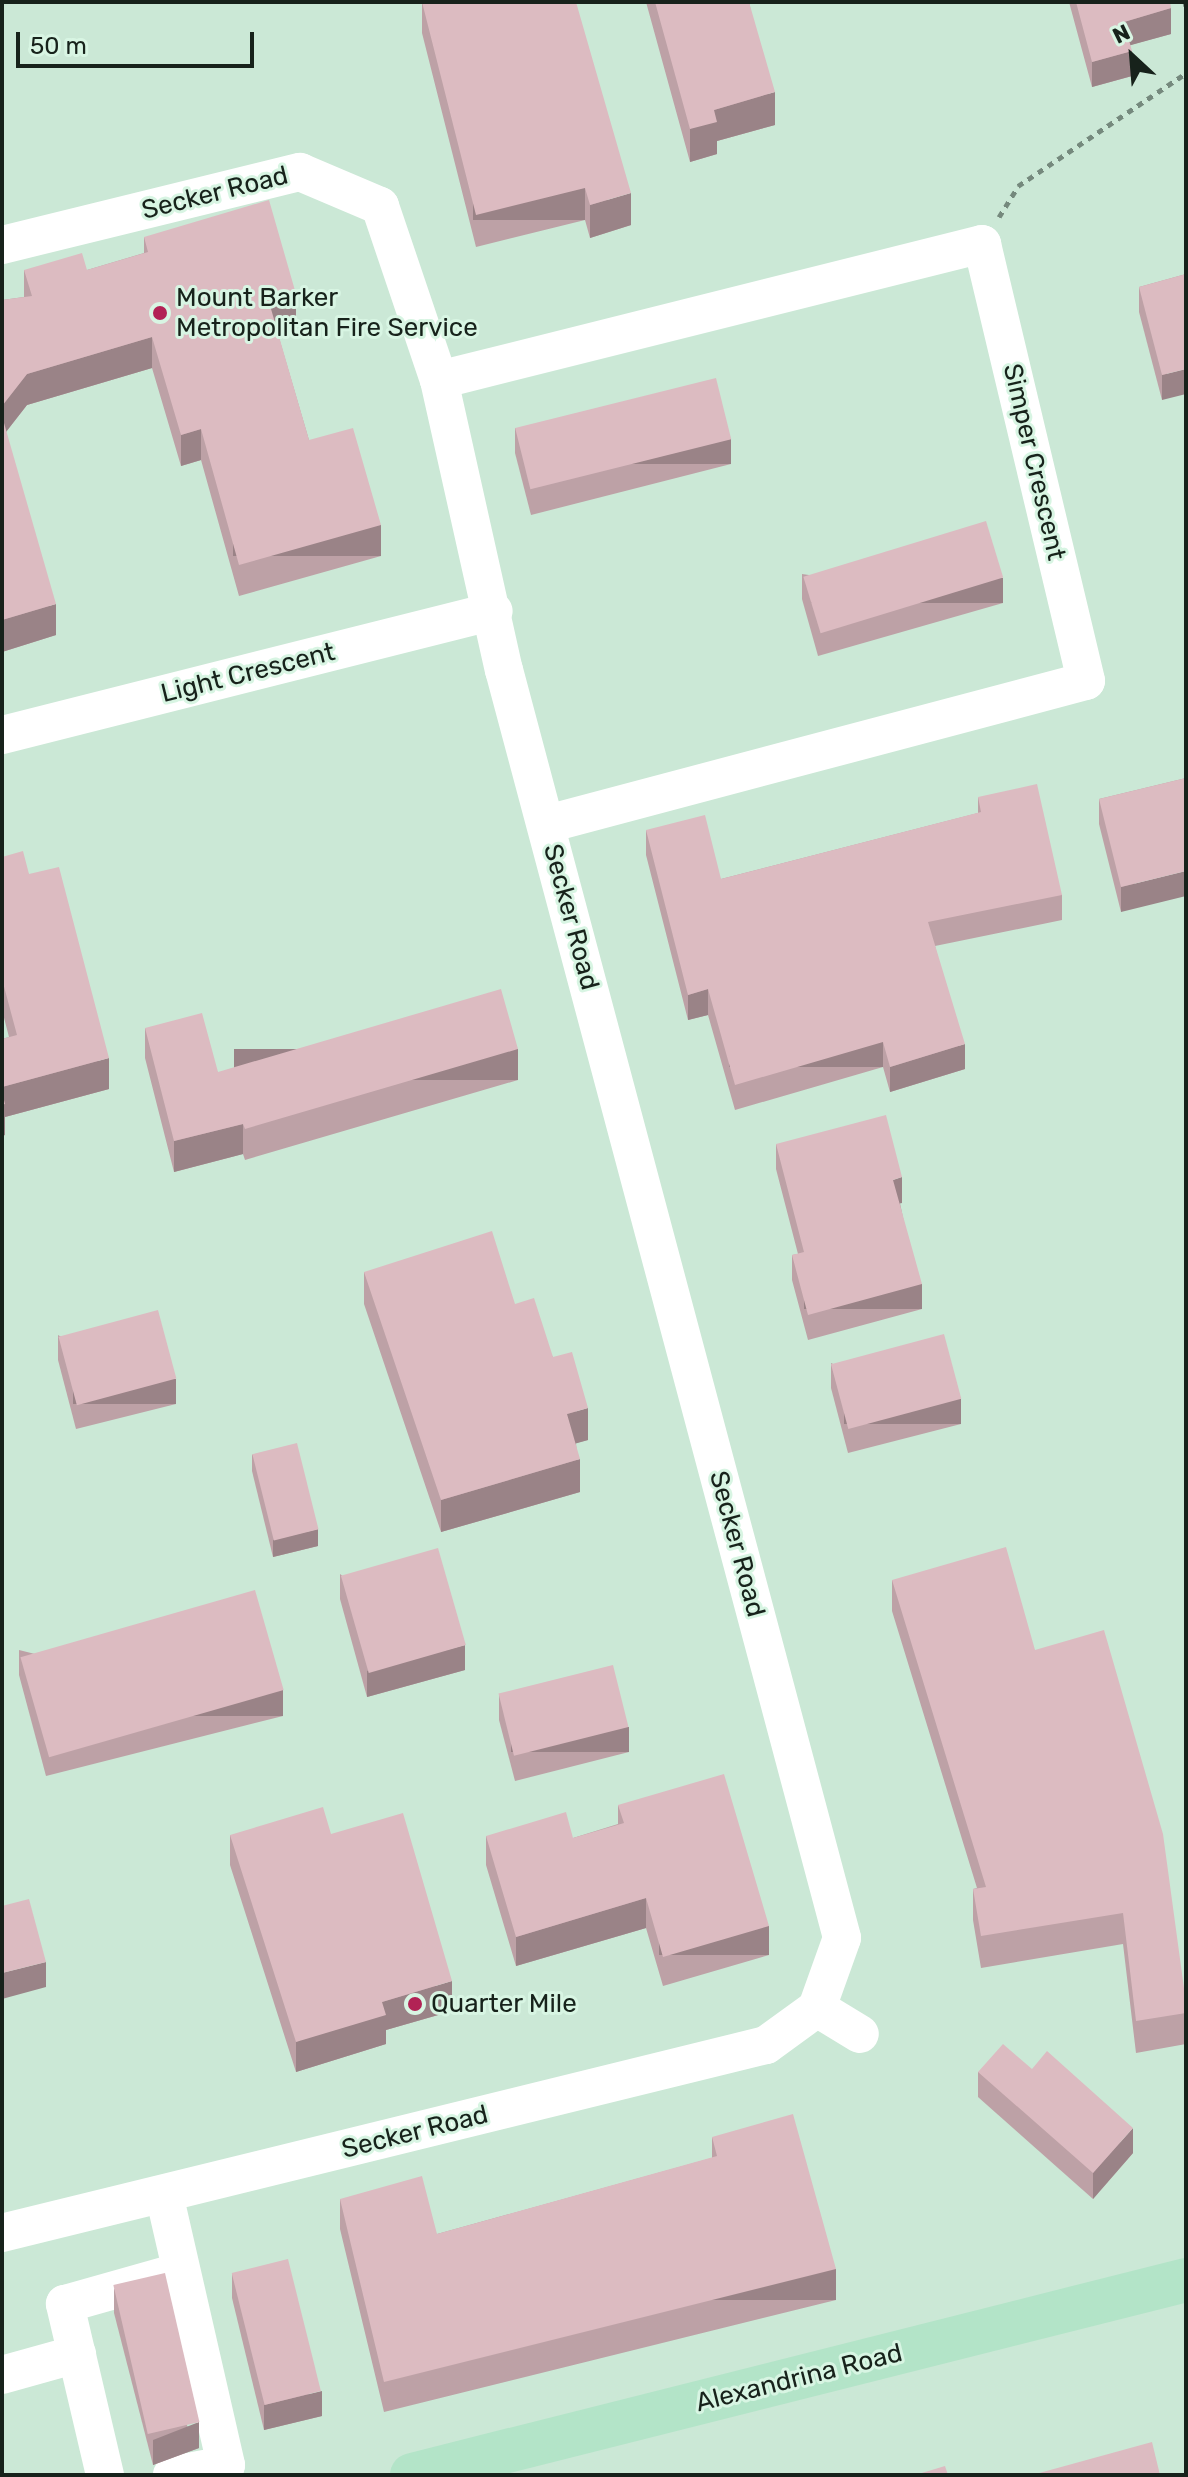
<!DOCTYPE html>
<html>
<head>
<meta charset="utf-8">
<style>
  body { margin:0 }
  #map { position:relative; width:1188px; height:2477px; overflow:hidden; background:#cbe8d6; font-family:Rubik,sans-serif }
  div>[style] { position:absolute }
  .path>* { height:5px; margin-top:-2.5px; transform-origin:0; background:repeating-linear-gradient(90deg,#75897d 0 6px,transparent 0 12px) }
  .minor>* { height:38px; margin:-19px; padding:0 19px; transform-origin:19px; border-radius:19px; background:#fff }
  .major>* { height:44px; margin:-22px; padding:0 22px; transform-origin:22px; border-radius:22px; background:#b3e4c8 }
  .wall>* { inset:0; background:#bda1a6 }
  .shaded-wall>* { inset:0; background:#9a8387; transform-origin:0 0 }
  .building>* { inset:0; background:#dcbbc1; transform-origin:0 0 }
  .dots>* { width:22px; height:22px; translate:-50% -50%; box-sizing:border-box; border:4px solid #d8f5e3; border-radius:50% }
  span { translate:-50% -50%; white-space:nowrap; text-align:center; line-height:1.15; -webkit-text-stroke:6px #d8f5e3; paint-order:stroke }
  .street-label { font-size:26px; color:#17221b }
  .poi-label { font-size:26px; color:#17221b }
  .left { translate:0 -50%; text-align:left }
  .frame { position:absolute; inset:0; border:4px solid #17221b; pointer-events:none }
  .north { position:absolute; left:1092px; top:16px; width:80px; height:80px; -webkit-text-stroke:6px #d8f5e3; paint-order:stroke; rotate:334deg; font-size:22px; font-weight:700; line-height:32px; text-align:center; color:#17221b }
  .north::after { content:''; display:block; margin:auto; width:28px; height:36px; background:#17221b; clip-path:polygon(50% 0,100% 100%,50% 72%,0 100%) }
  .scale { position:absolute; left:16px; top:32px; width:238px; height:36px; box-sizing:border-box; border:4px solid #17221b; border-top:0; padding-left:10px; font-size:24px; line-height:28px; white-space:nowrap; color:#17221b; -webkit-text-stroke:6px #d8f5e3; paint-order:stroke }
</style>
</head>
<body>
<div id="map">
  <div class="path">
    <i style="left:1185px;top:2px;width:4px;rotate:76deg"></i>
    <i style="left:999px;top:217px;width:36px;rotate:-58deg"></i>
    <i style="left:1018px;top:186px;width:202px;rotate:-33.9deg"></i>
  </div>
  <div class="minor">
    <i style="left:2px;top:245px;width:307px;rotate:-13.8deg"></i>
    <i style="left:300px;top:172px;width:87px;rotate:23deg"></i>
    <i style="left:380px;top:206px;width:184px;rotate:71.3deg"></i>
    <i style="left:439px;top:380px;width:297px;rotate:77.4deg"></i>
    <i style="left:504px;top:670px;width:1312px;rotate:75.07deg"></i>
    <i style="left:842px;top:1938px;width:74px;rotate:109.7deg"></i>
    <i style="left:817px;top:2008px;width:63px;rotate:144deg"></i>
    <i style="left:766px;top:2045px;width:787px;rotate:166.18deg"></i>
    <i style="left:439px;top:380px;width:560px;rotate:-14.06deg"></i>
    <i style="left:982px;top:244px;width:449px;rotate:76.6deg"></i>
    <i style="left:1086px;top:681px;width:558px;rotate:165.14deg"></i>
    <i style="left:2px;top:735px;width:507px;rotate:-14.15deg"></i>
    <i style="left:817px;top:2008px;width:50px;rotate:31.2deg"></i>
    <i style="left:164px;top:2194px;width:278px;rotate:77.1deg"></i>
    <i style="left:226px;top:2465px;width:55px;rotate:169.5deg"></i>
    <i style="left:2px;top:2375px;width:78px;rotate:-15.6deg"></i>
    <i style="left:105px;top:2475px;width:176px;rotate:-103.2deg"></i>
    <i style="left:65px;top:2304px;width:103px;rotate:-15.8deg"></i>
  </div>
  <div class="major">
    <i style="left:412px;top:2475px;width:798px;rotate:-14.14deg"></i>
  </div>
  <div class="wall">
    <i style="clip-path:polygon(422px 2px,631px 225px,590px 238px,585px 220px,476px 247px,422px 33px)"></i>
    <i style="clip-path:polygon(646px 2px,749px 2px,775px 125px,717px 141px,717px 154px,690px 162px)"></i>
    <i style="clip-path:polygon(1069px 2px,1170px 2px,1171px 34px,1130px 45px,1132px 76px,1092px 87px)"></i>
    <i style="clip-path:polygon(144px 237px,296px 325px,277px 331px,309px 440px,381px 556px,239px 596px,201px 460px,181px 466px,152px 368px,27px 405px,6px 432px,56px 635px,2px 652px,2px 300px,24px 297px,24px 270px,87px 270px,144px 253px)"></i>
    <i style="clip-path:polygon(1186px 274px,1162px 400px,1139px 312px,1139px 287px)"></i>
    <i style="clip-path:polygon(515px 428px,731px 464px,531px 515px,515px 453px)"></i>
    <i style="clip-path:polygon(802px 574px,1003px 603px,818px 656px,802px 599px)"></i>
    <i style="clip-path:polygon(1186px 778px,1121px 912px,1099px 824px,1099px 799px)"></i>
    <i style="clip-path:polygon(978px 797px,1062px 895px,1062px 920px,935px 946px,965px 1069px,890px 1092px,883px 1067px,735px 1110px,708px 1015px,688px 1020px,646px 855px,646px 830px,721px 879px,978px 813px)"></i>
    <i style="clip-path:polygon(2px 857px,29px 874px,109px 1089px,5px 1117px,5px 1135px,2px 1136px,2px 1039px,9px 1037px,2px 1010px)"></i>
    <i style="clip-path:polygon(145px 1028px,218px 1072px,518px 1080px,245px 1160px,243px 1154px,174px 1172px,145px 1058px)"></i>
    <i style="clip-path:polygon(776px 1144px,902px 1203px,900px 1203px,922px 1309px,808px 1340px,792px 1280px,792px 1255px,798px 1254px,776px 1169px)"></i>
    <i style="clip-path:polygon(364px 1272px,515px 1304px,553px 1357px,588px 1440px,576px 1443px,580px 1492px,441px 1532px,364px 1304px)"></i>
    <i style="clip-path:polygon(58px 1335px,176px 1404px,76px 1429px,58px 1360px)"></i>
    <i style="clip-path:polygon(831px 1363px,961px 1424px,848px 1453px,831px 1388px)"></i>
    <i style="clip-path:polygon(252px 1454px,318px 1546px,273px 1557px,252px 1471px)"></i>
    <i style="clip-path:polygon(340px 1574px,465px 1670px,367px 1697px,340px 1599px)"></i>
    <i style="clip-path:polygon(892px 1580px,1035px 1650px,1186px 2003px,1186px 2044px,1136px 2053px,1123px 1944px,981px 1968px,973px 1920px,973px 1889px,977px 1888px,892px 1611px)"></i>
    <i style="clip-path:polygon(19px 1650px,283px 1716px,46px 1776px,19px 1675px)"></i>
    <i style="clip-path:polygon(499px 1694px,629px 1752px,515px 1781px,499px 1720px)"></i>
    <i style="clip-path:polygon(618px 1805px,769px 1955px,663px 1986px,646px 1928px,516px 1966px,486px 1865px,486px 1836px,573px 1838px,618px 1824px)"></i>
    <i style="clip-path:polygon(331px 1834px,452px 2011px,386px 2030px,386px 2044px,296px 2072px,230px 1865px,230px 1835px)"></i>
    <i style="clip-path:polygon(1032px 2069px,1133px 2153px,1093px 2199px,978px 2097px,978px 2072px)"></i>
    <i style="clip-path:polygon(712px 2137px,836px 2300px,384px 2412px,340px 2229px,340px 2199px,437px 2234px,712px 2158px)"></i>
    <i style="clip-path:polygon(232px 2273px,322px 2416px,264px 2430px,232px 2298px)"></i>
    <i style="clip-path:polygon(114px 2288px,199px 2448px,153px 2465px,114px 2313px)"></i>
  </div>
  <div class="shaded-wall">
    <i style="clip-path:polygon(1171px 8px,1171px 34px,1124px 47px,1124px 22px)"></i>
    <i style="clip-path:polygon(1132px 51px,1132px 76px,1092px 87px,1092px 62px)"></i>
    <i style="clip-path:polygon(775px 92px,775px 125px,717px 141px,717px 154px,690px 162px,690px 129px,714px 110px)"></i>
    <i style="left:585px;top:188px;width:32px;height:112px;rotate:90deg"></i>
    <i style="clip-path:polygon(631px 193px,631px 225px,590px 238px,590px 205px)"></i>
    <i style="clip-path:polygon(296px 294px,296px 325px,269px 333px,269px 302px)"></i>
    <i style="clip-path:polygon(152px 337px,152px 368px,27px 405px,2px 437px,2px 406px,27px 374px)"></i>
    <i style="clip-path:polygon(1186px 369px,1186px 394px,1162px 400px,1162px 375px)"></i>
    <i style="clip-path:polygon(201px 429px,201px 460px,181px 466px,181px 435px)"></i>
    <i style="left:731px;top:439px;width:25px;height:206px;rotate:90deg"></i>
    <i style="left:381px;top:525px;width:31px;height:148px;rotate:90deg"></i>
    <i style="left:1003px;top:578px;width:25px;height:192px;rotate:90deg"></i>
    <i style="clip-path:polygon(56px 604px,56px 635px,2px 652px,2px 620px)"></i>
    <i style="clip-path:polygon(1186px 871px,1186px 896px,1121px 912px,1121px 887px)"></i>
    <i style="clip-path:polygon(708px 989px,708px 1015px,688px 1020px,688px 995px)"></i>
    <i style="left:883px;top:1042px;width:25px;height:154px;rotate:90deg"></i>
    <i style="clip-path:polygon(965px 1044px,965px 1069px,890px 1092px,890px 1067px)"></i>
    <i style="left:518px;top:1049px;width:31px;height:284px;rotate:90deg"></i>
    <i style="clip-path:polygon(109px 1058px,109px 1089px,5px 1117px,5px 1135px,2px 1136px,2px 1087px)"></i>
    <i style="clip-path:polygon(243px 1124px,243px 1154px,174px 1172px,174px 1141px)"></i>
    <i style="clip-path:polygon(902px 1177px,902px 1203px,893px 1205px,893px 1180px)"></i>
    <i style="left:922px;top:1284px;width:25px;height:118px;rotate:90deg"></i>
    <i style="left:176px;top:1379px;width:25px;height:103px;rotate:90deg"></i>
    <i style="left:961px;top:1399px;width:25px;height:117px;rotate:90deg"></i>
    <i style="clip-path:polygon(588px 1408px,588px 1440px,567px 1446px,567px 1414px)"></i>
    <i style="clip-path:polygon(580px 1459px,580px 1492px,441px 1532px,441px 1500px)"></i>
    <i style="clip-path:polygon(318px 1529px,318px 1546px,273px 1557px,273px 1540px)"></i>
    <i style="clip-path:polygon(465px 1645px,465px 1670px,367px 1697px,367px 1671px)"></i>
    <i style="left:283px;top:1690px;width:26px;height:245px;rotate:90deg"></i>
    <i style="left:629px;top:1727px;width:25px;height:118px;rotate:90deg"></i>
    <i style="clip-path:polygon(646px 1898px,646px 1928px,516px 1966px,516px 1937px)"></i>
    <i style="left:769px;top:1926px;width:29px;height:110px;rotate:90deg"></i>
    <i style="clip-path:polygon(46px 1962px,46px 1987px,2px 1999px,2px 1973px)"></i>
    <i style="clip-path:polygon(452px 1981px,452px 2011px,386px 2030px,386px 2044px,296px 2072px,296px 2042px,382px 2002px)"></i>
    <i style="clip-path:polygon(1133px 2128px,1133px 2153px,1093px 2199px,1093px 2173px)"></i>
    <i style="left:836px;top:2269px;width:31px;height:466px;rotate:90deg"></i>
    <i style="clip-path:polygon(322px 2391px,322px 2416px,264px 2430px,264px 2405px)"></i>
    <i style="clip-path:polygon(199px 2422px,199px 2448px,153px 2465px,153px 2440px)"></i>
  </div>
  <div class="building">
    <i style="clip-path:polygon(422px 2px,576px 2px,631px 193px,590px 205px,585px 188px,476px 215px)"></i>
    <i style="clip-path:polygon(655px 2px,749px 2px,775px 92px,714px 110px,717px 122px,690px 129px)"></i>
    <i style="clip-path:polygon(1076px 2px,1170px 2px,1171px 8px,1124px 22px,1132px 51px,1092px 62px)"></i>
    <i style="clip-path:polygon(269px 200px,296px 294px,269px 302px,309px 440px,353px 428px,381px 525px,239px 565px,201px 429px,181px 435px,152px 337px,27px 374px,2px 406px,2px 300px,32px 296px,24px 270px,82px 253px,87px 270px,148px 252px,144px 237px)"></i>
    <i style="clip-path:polygon(1186px 274px,1186px 369px,1162px 375px,1139px 287px)"></i>
    <i style="left:716px;top:378px;width:63px;height:207px;rotate:76deg"></i>
    <i style="clip-path:polygon(2px 416px,56px 604px,2px 620px)"></i>
    <i style="left:986px;top:521px;width:59px;height:191px;rotate:73deg"></i>
    <i style="clip-path:polygon(1186px 778px,1186px 871px,1121px 887px,1099px 799px)"></i>
    <i style="clip-path:polygon(1037px 784px,1062px 895px,928px 922px,965px 1044px,890px 1067px,883px 1042px,735px 1085px,708px 989px,688px 995px,646px 830px,705px 815px,721px 879px,981px 812px,978px 797px)"></i>
    <i style="clip-path:polygon(23px 851px,29px 874px,59px 867px,109px 1058px,2px 1087px,2px 1039px,17px 1035px,2px 979px,2px 857px)"></i>
    <i style="clip-path:polygon(501px 989px,518px 1049px,245px 1129px,243px 1124px,174px 1141px,145px 1028px,202px 1013px,218px 1072px)"></i>
    <i style="clip-path:polygon(2px 1092px,5px 1104px,2px 1105px)"></i>
    <i style="clip-path:polygon(886px 1115px,902px 1177px,893px 1180px,922px 1284px,808px 1315px,792px 1255px,804px 1252px,776px 1144px)"></i>
    <i style="clip-path:polygon(492px 1231px,515px 1304px,534px 1298px,553px 1357px,572px 1352px,588px 1408px,567px 1414px,580px 1459px,441px 1500px,364px 1272px)"></i>
    <i style="left:158px;top:1310px;width:71px;height:103px;rotate:75deg"></i>
    <i style="left:944px;top:1334px;width:67px;height:117px;rotate:75deg"></i>
    <i style="left:297px;top:1443px;width:89px;height:46px;rotate:76deg"></i>
    <i style="clip-path:polygon(1006px 1547px,1035px 1650px,1104px 1630px,1163px 1834px,1186px 2003px,1186px 2013px,1136px 2021px,1123px 1913px,981px 1936px,973px 1889px,986px 1887px,892px 1580px)"></i>
    <i style="left:438px;top:1548px;width:101px;height:101px;rotate:74deg"></i>
    <i style="left:255px;top:1590px;width:104px;height:244px;rotate:74deg"></i>
    <i style="left:613px;top:1665px;width:64px;height:118px;rotate:76deg"></i>
    <i style="clip-path:polygon(724px 1774px,769px 1926px,663px 1957px,646px 1898px,516px 1937px,486px 1836px,566px 1812px,573px 1838px,624px 1823px,618px 1805px)"></i>
    <i style="clip-path:polygon(323px 1807px,331px 1834px,403px 1813px,452px 1981px,382px 2002px,386px 2015px,296px 2042px,230px 1835px)"></i>
    <i style="clip-path:polygon(29px 1899px,46px 1962px,2px 1973px,2px 1906px)"></i>
    <i style="clip-path:polygon(1003px 2044px,1032px 2069px,1047px 2051px,1133px 2128px,1093px 2173px,978px 2072px)"></i>
    <i style="clip-path:polygon(793px 2114px,836px 2269px,384px 2382px,340px 2199px,422px 2176px,437px 2234px,717px 2156px,712px 2137px)"></i>
    <i style="left:288px;top:2259px;width:136px;height:58px;rotate:76deg"></i>
    <i style="left:165px;top:2273px;width:153px;height:53px;rotate:77deg"></i>
    <i style="clip-path:polygon(1152px 2442px,1160px 2475px,1032px 2475px)"></i>
    <i style="clip-path:polygon(945px 2466px,948px 2475px,915px 2475px)"></i>
  </div>
  <div class="dots">
    <i style="left:160px;top:313px;background:#b22255"></i>
    <i style="left:415px;top:2004px;background:#b22255"></i>
  </div>
  <div class="street-label">
    <span style="left:215px;top:193px;rotate:-14deg">Secker Road</span>
    <span style="left:1034px;top:462px;rotate:77deg">Simper Crescent</span>
    <span style="left:248px;top:673px;rotate:-14deg">Light Crescent</span>
    <span style="left:571px;top:917px;rotate:75deg">Secker Road</span>
    <span style="left:737px;top:1544px;rotate:75deg">Secker Road</span>
    <span style="left:415px;top:2132px;rotate:-14deg">Secker Road</span>
    <span style="left:799px;top:2378px;rotate:-14deg">Alexandrina Road</span>
  </div>
  <div class="poi-label">
    <span class="left" style="left:176px;top:313px">Mount Barker<br>Metropolitan Fire Service</span>
    <span class="left" style="left:431px;top:2004px">Quarter Mile</span>
  </div>
  <div class="frame"></div>
  <div class="north">N</div>
  <div class="scale">50 m</div>
</div>
</body>
</html>
